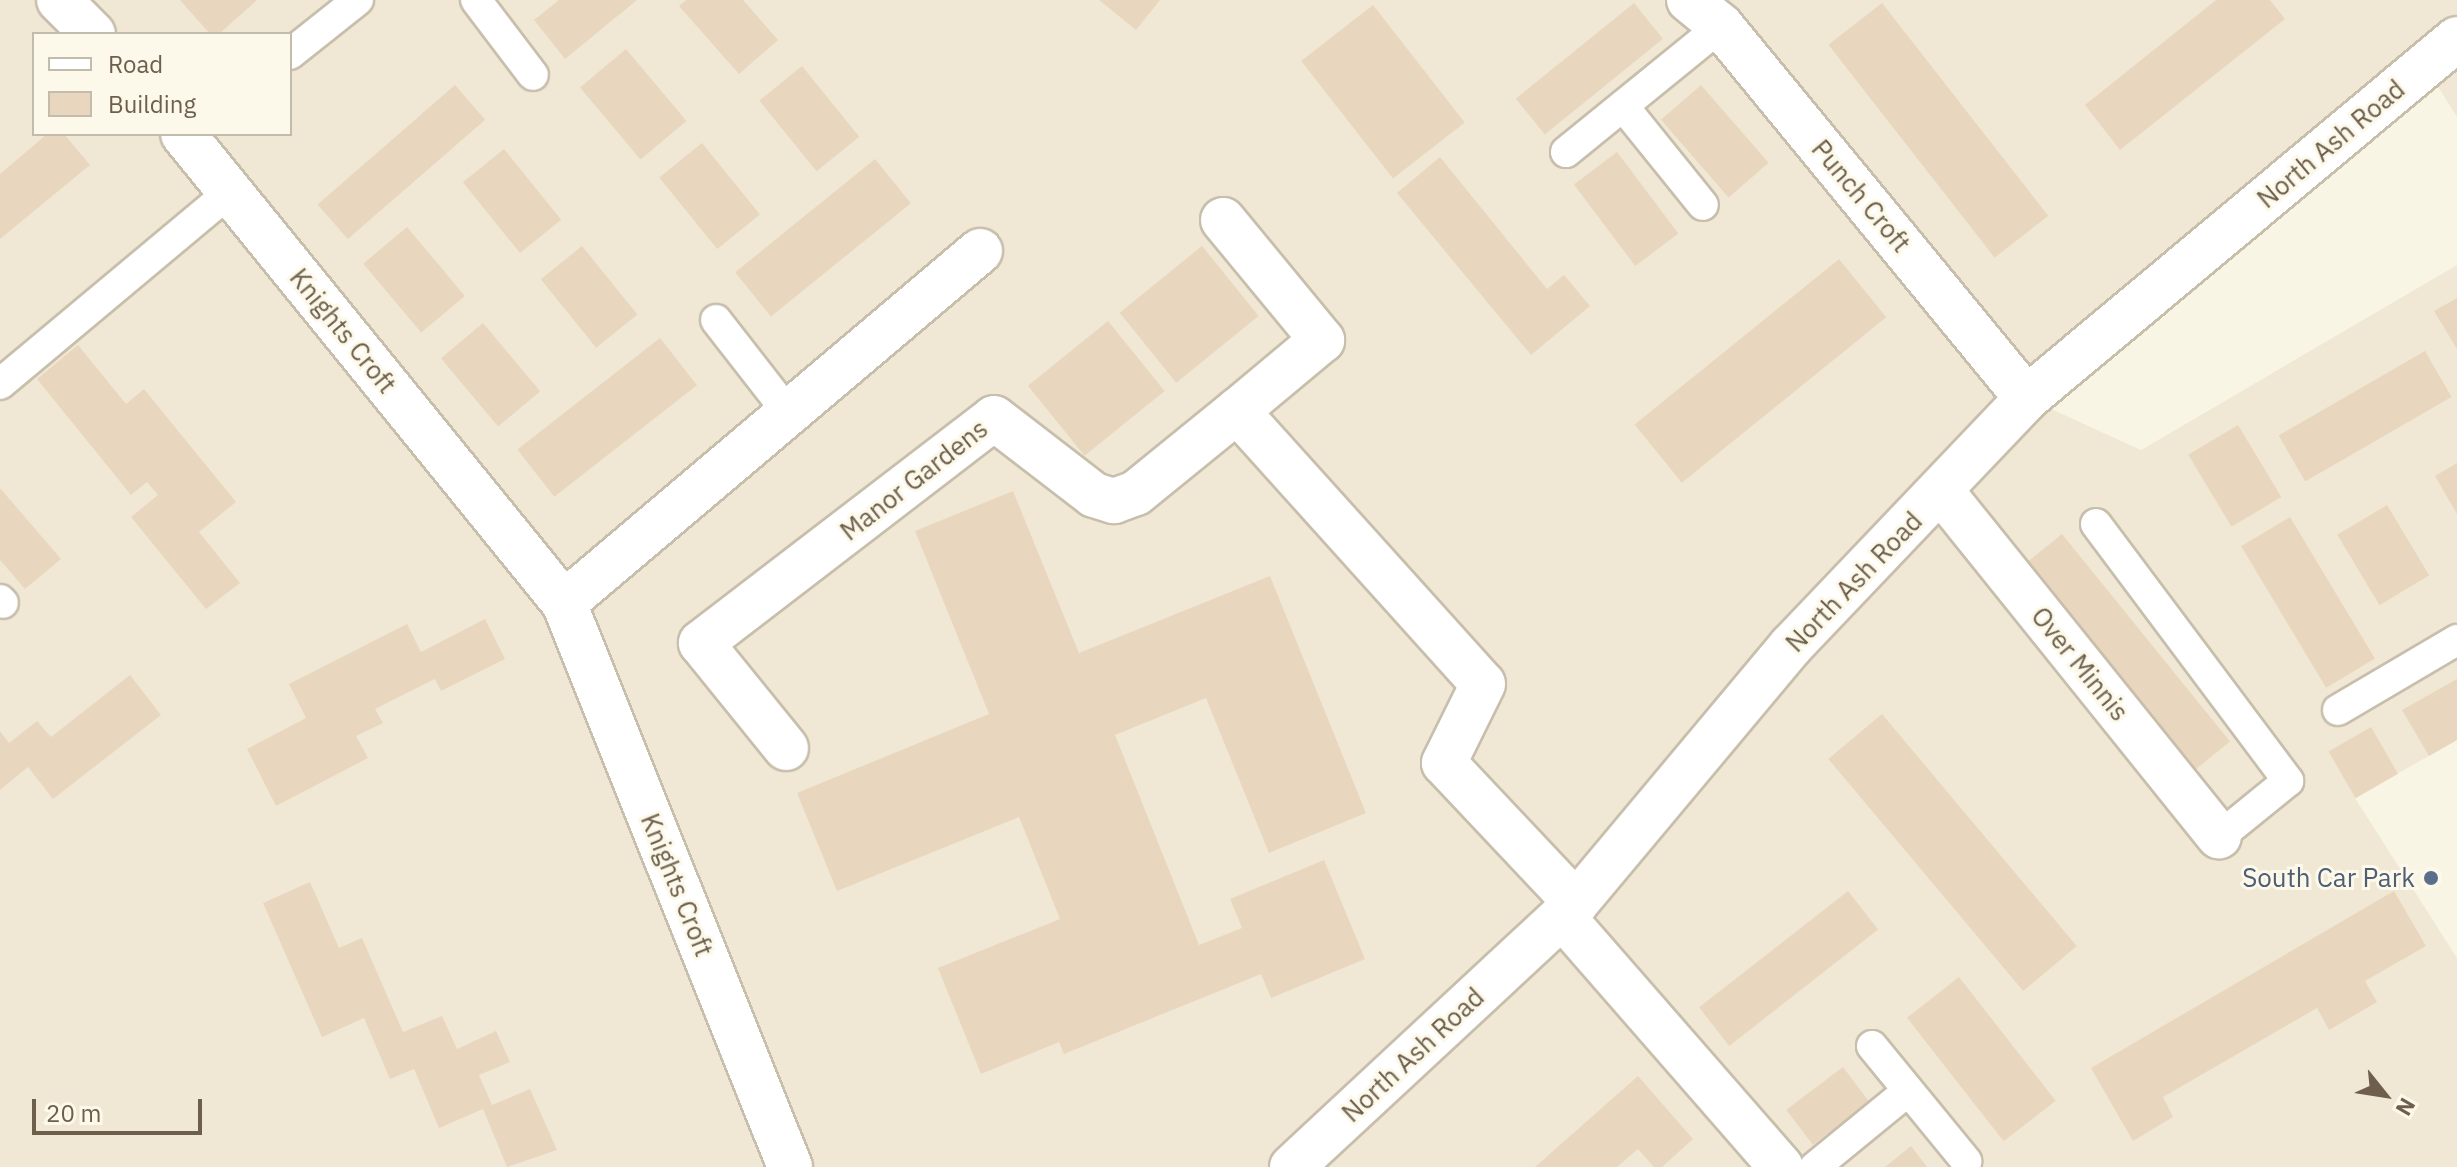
<!DOCTYPE html>
<html>
<head>
<meta charset="utf-8">
<style>
  body { margin:0 }
  #map { position:relative; width:2457px; height:1167px; overflow:hidden; background:#f9f5e5; font-family:"IBM Plex Sans",sans-serif }
  div>[style] { position:absolute }
  .residential>* { inset:0; background:#f0e8d4 }
  .building>* { inset:0; background:#e8d7be; transform-origin:0 0 }
  .roads { filter:drop-shadow(2px 0 #c8beac) drop-shadow(-2px 0 #c8beac) drop-shadow(0 2px #c8beac) drop-shadow(0 -2px #c8beac) }
  .lane>* { height:30px; margin:-15px; padding:0 15px; transform-origin:15px; border-radius:15px; background:#fff }
  .street>* { height:44px; margin:-22px; padding:0 22px; transform-origin:22px; border-radius:22px; background:#fff }
  .dots>* { width:22px; height:22px; translate:-50% -50%; box-sizing:border-box; border:4px solid #fcf9ea; border-radius:50% }
  span { translate:-50% -50%; white-space:nowrap; text-align:center; line-height:1.15; -webkit-text-stroke:6px #fcf9ea; paint-order:stroke }
  .street-label { font-size:26px; color:#6e5f4d }
  .service-label { font-size:26px; color:#4e5e75 }
  .right { translate:-100% -50%; text-align:right }
  .legend { position:absolute; left:32px; top:32px; width:260px; height:104px; box-sizing:border-box; background:#fcf9ea; border:2px solid #c3bbab; margin:0; padding:10px 14px; list-style:none; font-size:24px; color:#6e5f4d }
  .legend li { display:flex; align-items:center; gap:16px; height:40px }
  .legend b { width:40px; border:2px solid #c3bbab }
  .north { position:absolute; left:2345px; top:1055px; width:80px; height:80px; -webkit-text-stroke:6px #fcf9ea; paint-order:stroke; rotate:120deg; font-size:22px; font-weight:700; line-height:32px; text-align:center; color:#6e5f4d }
  .north::after { content:''; display:block; margin:auto; width:28px; height:36px; background:#6e5f4d; clip-path:polygon(50% 0,100% 100%,50% 72%,0 100%) }
  .scale { position:absolute; left:32px; top:1099px; width:170px; height:36px; box-sizing:border-box; border:4px solid #6e5f4d; border-top:0; padding-left:10px; font-size:24px; line-height:28px; white-space:nowrap; color:#6e5f4d; -webkit-text-stroke:6px #fcf9ea; paint-order:stroke }
</style>
</head>
<body>
<div id="map">
  <div class="residential">
    <i style="clip-path:polygon(evenodd,0 0,2457px 0,2457px 117px,2425px 66px,2027px 398px,2141px 450px,2457px 265px,2457px 740px,2355px 798px,2457px 958px,2457px 1167px,0 1167px,0 0,34px 34px,290px 34px,290px 134px,34px 134px,34px 34px)"></i>
  </div>
  <div class="building">
    <i style="clip-path:polygon(180px 0,257px 0,219px 34px,210px 34px)"></i>
    <i style="clip-path:polygon(559px 0,637px 0,565px 59px,534px 20px)"></i>
    <i style="clip-path:polygon(686px 0,743px 0,778px 40px,739px 74px,679px 6px)"></i>
    <i style="clip-path:polygon(1099px 0,1160px 0,1136px 30px)"></i>
    <i style="clip-path:polygon(2216px 0,2270px 0,2285px 19px,2120px 150px,2085px 105px)"></i>
    <i style="left:1634px;top:3px;width:46px;height:152px;rotate:51deg"></i>
    <i style="left:1882px;top:3px;width:270px;height:68px;rotate:52deg"></i>
    <i style="left:1373px;top:5px;width:149px;height:91px;rotate:52deg"></i>
    <i style="left:626px;top:49px;width:94px;height:60px;rotate:50deg"></i>
    <i style="left:802px;top:66px;width:91px;height:55px;rotate:51deg"></i>
    <i style="left:455px;top:85px;width:46px;height:182px;rotate:49deg"></i>
    <i style="left:1701px;top:85px;width:103px;height:53px;rotate:49deg"></i>
    <i style="clip-path:polygon(47px 134px,64px 134px,90px 165px,0 239px,0 174px)"></i>
    <i style="left:702px;top:143px;width:92px;height:55px;rotate:51deg"></i>
    <i style="left:504px;top:149px;width:91px;height:53px;rotate:51deg"></i>
    <i style="left:1617px;top:152px;width:102px;height:54px;rotate:53deg"></i>
    <i style="clip-path:polygon(1440px 157px,1547px 289px,1564px 275px,1590px 306px,1531px 355px,1397px 193px)"></i>
    <i style="left:875px;top:159px;width:57px;height:180px;rotate:51deg"></i>
    <i style="left:407px;top:227px;width:90px;height:57px;rotate:50deg"></i>
    <i style="left:582px;top:246px;width:88px;height:53px;rotate:51deg"></i>
    <i style="left:1202px;top:246px;width:90px;height:106px;rotate:51deg"></i>
    <i style="left:1839px;top:259px;width:75px;height:263px;rotate:51deg"></i>
    <i style="clip-path:polygon(2457px 298px,2457px 349px,2434px 311px)"></i>
    <i style="left:1108px;top:321px;width:90px;height:103px;rotate:51deg"></i>
    <i style="left:483px;top:323px;width:89px;height:55px;rotate:50deg"></i>
    <i style="left:660px;top:338px;width:60px;height:181px;rotate:52deg"></i>
    <i style="clip-path:polygon(78px 345px,126px 404px,144px 389px,236px 502px,199px 532px,240px 583px,206px 609px,131px 517px,158px 495px,147px 482px,131px 495px,37px 379px)"></i>
    <i style="left:2425px;top:351px;width:53px;height:169px;rotate:60deg"></i>
    <i style="left:2238px;top:425px;width:84px;height:58px;rotate:59deg"></i>
    <i style="clip-path:polygon(2457px 463px,2457px 514px,2435px 476px)"></i>
    <i style="clip-path:polygon(0 488px,61px 559px,25px 589px,0 560px)"></i>
    <i style="clip-path:polygon(1013px 491px,1079px 653px,1270px 576px,1366px 813px,1269px 853px,1206px 698px,1115px 735px,1199px 945px,1242px 928px,1230px 899px,1324px 860px,1365px 959px,1271px 998px,1261px 974px,1064px 1054px,1059px 1042px,981px 1074px,938px 968px,1060px 919px,1019px 817px,837px 891px,797px 793px,989px 714px,915px 531px)"></i>
    <i style="left:2387px;top:505px;width:82px;height:58px;rotate:59deg"></i>
    <i style="left:2290px;top:517px;width:165px;height:57px;rotate:59deg"></i>
    <i style="left:2062px;top:534px;width:267px;height:51px;rotate:51deg"></i>
    <i style="clip-path:polygon(485px 619px,505px 659px,441px 691px,435px 679px,375px 709px,383px 723px,356px 736px,368px 758px,276px 806px,247px 749px,306px 718px,289px 684px,407px 624px,421px 652px)"></i>
    <i style="clip-path:polygon(130px 675px,161px 715px,53px 799px,28px 767px,0 790px,0 731px,9px 743px,37px 721px,51px 737px)"></i>
    <i style="clip-path:polygon(2457px 679px,2457px 740px,2429px 756px,2402px 710px)"></i>
    <i style="left:1882px;top:714px;width:303px;height:70px;rotate:50deg"></i>
    <i style="left:2371px;top:727px;width:54px;height:49px;rotate:60deg"></i>
    <i style="clip-path:polygon(310px 882px,339px 948px,362px 938px,403px 1032px,442px 1016px,457px 1049px,496px 1031px,510px 1062px,479px 1075px,492px 1105px,530px 1089px,557px 1150px,507px 1167px,483px 1109px,439px 1128px,414px 1069px,390px 1079px,364px 1018px,322px 1037px,263px 903px)"></i>
    <i style="left:1848px;top:891px;width:49px;height:189px;rotate:52deg"></i>
    <i style="clip-path:polygon(2394px 891px,2426px 946px,2365px 981px,2377px 1002px,2329px 1030px,2317px 1008px,2163px 1097px,2173px 1117px,2133px 1141px,2091px 1068px)"></i>
    <i style="left:1959px;top:977px;width:157px;height:66px;rotate:52deg"></i>
    <i style="left:1843px;top:1067px;width:44px;height:71px;rotate:53deg"></i>
    <i style="clip-path:polygon(1638px 1076px,1693px 1139px,1662px 1167px,1654px 1167px,1638px 1149px,1617px 1167px,1535px 1167px)"></i>
    <i style="clip-path:polygon(1911px 1146px,1927px 1167px,1885px 1167px)"></i>
  </div>
  <div class="roads">
    <div class="lane">
      <i style="left:476px;top:0;width:94px;rotate:52.8deg"></i>
      <i style="left:290px;top:54px;width:87px;rotate:-38.5deg"></i>
      <i style="left:1623px;top:106px;width:127px;rotate:51.1deg"></i>
      <i style="left:1566px;top:152px;width:200px;rotate:-39.1deg"></i>
      <i style="left:716px;top:320px;width:120px;rotate:52.1deg"></i>
      <i style="left:0;top:384px;width:300px;rotate:-39.9deg"></i>
      <i style="left:2096px;top:524px;width:321px;rotate:53.2deg"></i>
      <i style="left:2288px;top:781px;width:89px;rotate:140.9deg"></i>
      <i style="left:0;top:600px;width:4px;rotate:45deg"></i>
      <i style="left:2338px;top:710px;width:138px;rotate:-30.5deg"></i>
      <i style="left:1872px;top:1046px;width:149px;rotate:50.7deg"></i>
      <i style="left:1815px;top:1167px;width:120px;rotate:-39.3deg"></i>
    </div>
    <div class="street">
      <i style="left:59px;top:0;width:48px;rotate:45deg"></i>
      <i style="left:1689px;top:0;width:41px;rotate:39.1deg"></i>
      <i style="left:1721px;top:26px;width:482px;rotate:50.6deg"></i>
      <i style="left:183px;top:134px;width:604px;rotate:50.91deg"></i>
      <i style="left:564px;top:603px;width:608px;rotate:68.16deg"></i>
      <i style="left:1223px;top:220px;width:156px;rotate:50.5deg"></i>
      <i style="left:1322px;top:340px;width:111px;rotate:140.1deg"></i>
      <i style="left:1942px;top:492px;width:442px;rotate:51.2deg"></i>
      <i style="left:564px;top:603px;width:545px;rotate:-40.24deg"></i>
      <i style="left:786px;top:748px;width:135px;rotate:-129deg"></i>
      <i style="left:701px;top:643px;width:369px;rotate:-37.5deg"></i>
      <i style="left:994px;top:418px;width:126px;rotate:37.6deg"></i>
      <i style="left:1094px;top:495px;width:21px;rotate:17deg"></i>
      <i style="left:1114px;top:501px;width:23px;rotate:-20deg"></i>
      <i style="left:1136px;top:493px;width:130px;rotate:-39.1deg"></i>
      <i style="left:1237px;top:411px;width:367px;rotate:48deg"></i>
      <i style="left:1483px;top:684px;width:88px;rotate:116.3deg"></i>
      <i style="left:1444px;top:763px;width:192px;rotate:46.7deg"></i>
      <i style="left:1562px;top:916px;width:333px;rotate:48.9deg"></i>
      <i style="left:1292px;top:1167px;width:388px;rotate:-42.9deg"></i>
      <i style="left:1576px;top:903px;width:335px;rotate:-50.1deg"></i>
      <i style="left:1791px;top:646px;width:342px;rotate:-46.4deg"></i>
      <i style="left:2027px;top:398px;width:560px;rotate:-39.86deg"></i>
    </div>
  </div>
  <div class="dots">
    <i style="left:2431px;top:878px;background:#5c6f8a"></i>
  </div>
  <div class="street-label">
    <span style="left:2331px;top:144px;rotate:-40deg">North Ash Road</span>
    <span style="left:1861px;top:196px;rotate:50deg">Punch Croft</span>
    <span style="left:343px;top:331px;rotate:51deg">Knights Croft</span>
    <span style="left:914px;top:480px;rotate:-38deg">Manor Gardens</span>
    <span style="left:1854px;top:582px;rotate:-46deg">North Ash Road</span>
    <span style="left:2080px;top:664px;rotate:51deg">Over Minnis</span>
    <span style="left:677px;top:885px;rotate:68deg">Knights Croft</span>
    <span style="left:1413px;top:1055px;rotate:-43deg">North Ash Road</span>
  </div>
  <div class="service-label">
    <span class="right" style="left:2415px;top:878px">South Car Park</span>
  </div>
  <ul class="legend">
  <li><b style="height:10px;background:#fff"></b>Road</li>
  <li><b style="height:22px;background:#e8d7be"></b>Building</li>
  </ul>
  <div class="north">N</div>
  <div class="scale">20 m</div>
</div>
</body>
</html>
